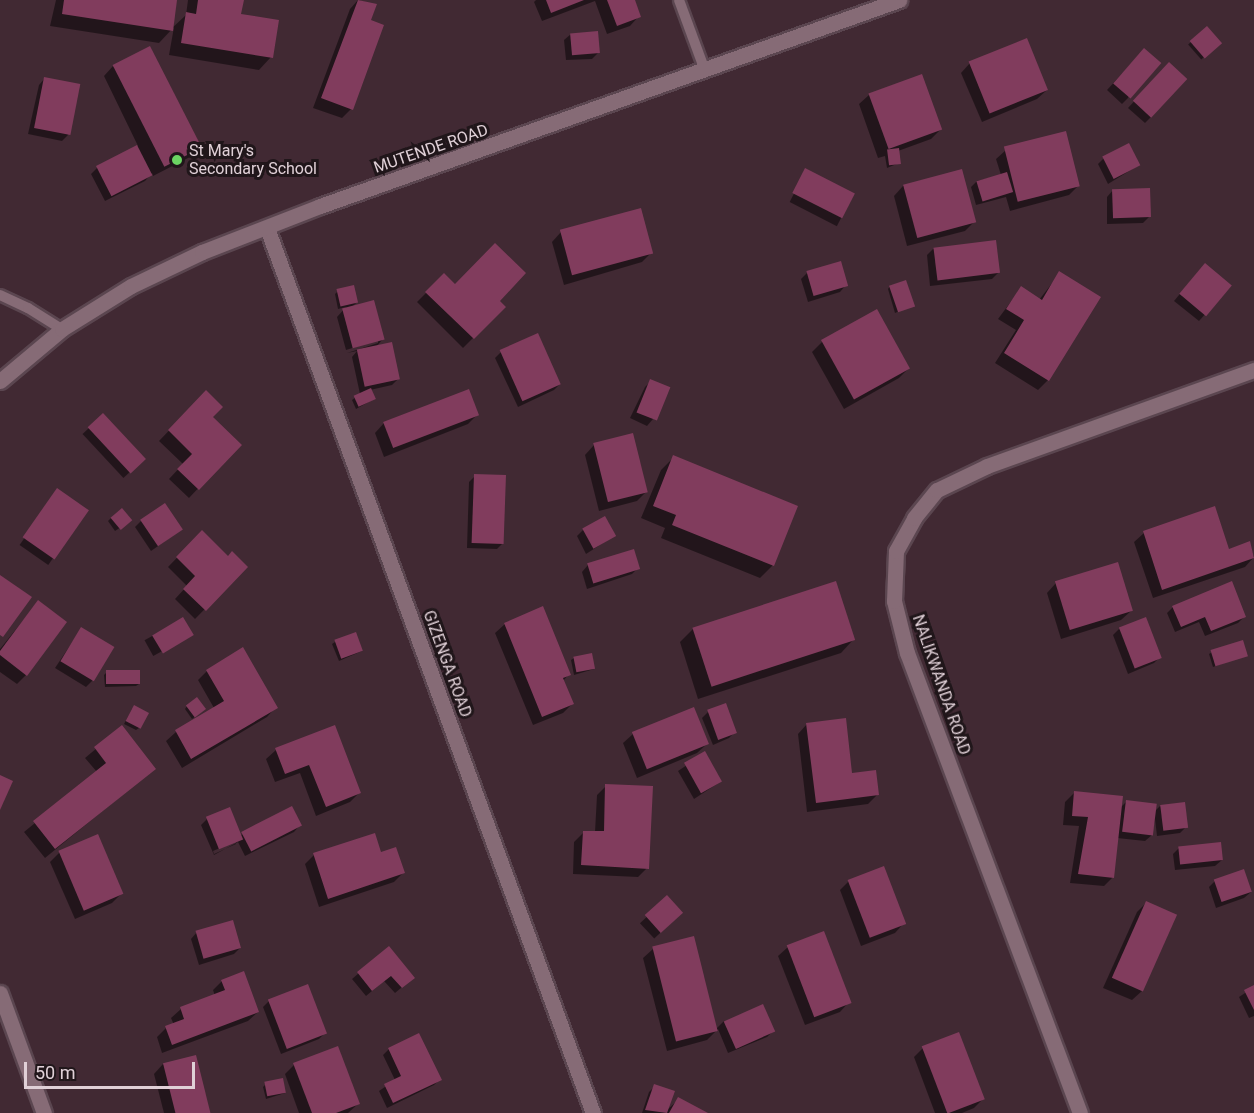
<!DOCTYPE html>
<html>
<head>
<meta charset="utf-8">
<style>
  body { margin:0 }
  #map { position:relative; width:1254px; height:1113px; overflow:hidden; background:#412933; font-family:Roboto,sans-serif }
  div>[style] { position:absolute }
  .shadow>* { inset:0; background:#0007; transform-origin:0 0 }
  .building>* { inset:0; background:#813c5d; transform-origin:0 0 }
  .roads { filter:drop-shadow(2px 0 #5b4650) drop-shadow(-2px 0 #5b4650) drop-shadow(0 2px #5b4650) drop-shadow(0 -2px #5b4650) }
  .service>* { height:10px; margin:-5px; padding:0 5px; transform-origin:5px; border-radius:5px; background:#866b76 }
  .minor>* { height:15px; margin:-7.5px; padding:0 7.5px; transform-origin:7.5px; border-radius:7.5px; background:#866b76 }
  .dots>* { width:16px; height:16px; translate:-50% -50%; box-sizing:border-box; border:3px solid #20161a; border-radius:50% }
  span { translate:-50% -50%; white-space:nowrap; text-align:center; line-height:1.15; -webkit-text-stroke:6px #20161a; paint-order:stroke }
  .street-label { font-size:16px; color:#e0d0d7 }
  .poi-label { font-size:16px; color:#e0d0d7 }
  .left { translate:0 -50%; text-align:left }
  .scale { position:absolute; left:24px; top:1062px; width:171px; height:27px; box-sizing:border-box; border:3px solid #e0d0d7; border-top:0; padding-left:8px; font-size:18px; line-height:21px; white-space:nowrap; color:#e0d0d7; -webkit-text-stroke:4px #20161a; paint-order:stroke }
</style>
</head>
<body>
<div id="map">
  <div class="shadow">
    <i style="clip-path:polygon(56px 0,176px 0,171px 29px,186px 15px,188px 0,242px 0,239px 15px,271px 57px,259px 70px,169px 55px,174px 27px,159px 43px,50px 26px)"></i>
    <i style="clip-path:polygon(358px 0,375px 5px,369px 21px,351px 109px,342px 118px,313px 108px,350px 9px)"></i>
    <i style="clip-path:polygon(536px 0,633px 0,639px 16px,630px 26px,607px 34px,595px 1px,542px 21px,534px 2px)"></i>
    <i style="left:1207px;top:28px;width:20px;height:25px;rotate:49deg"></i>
    <i style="clip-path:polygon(571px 34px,598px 53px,592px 59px,566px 60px,564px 40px)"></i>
    <i style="clip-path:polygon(1138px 56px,1128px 98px,1122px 104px,1107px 90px)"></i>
    <i style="clip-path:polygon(970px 63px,1047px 90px,1037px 99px,982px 122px,961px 73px)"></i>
    <i style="clip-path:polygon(113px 66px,199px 148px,190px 157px,153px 176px,152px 173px,145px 181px,105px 201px,91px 174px,97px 168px,138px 146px,104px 76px)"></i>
    <i style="clip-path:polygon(1163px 70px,1151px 117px,1145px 123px,1128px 108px)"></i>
    <i style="clip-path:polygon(921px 76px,940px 130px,931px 139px,898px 151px,899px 163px,887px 168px,885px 156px,878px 158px,859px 104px,869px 95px)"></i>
    <i style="clip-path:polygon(45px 78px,68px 135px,62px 141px,28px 134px,39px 85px)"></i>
    <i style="clip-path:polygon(1006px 150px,1079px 185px,1069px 195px,1010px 211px,1006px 197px,976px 205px,971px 187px,977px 181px,1001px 175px,996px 159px)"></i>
    <i style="clip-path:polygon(1104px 158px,1139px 165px,1108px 184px,1098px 164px)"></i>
    <i style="left:806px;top:170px;width:53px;height:36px;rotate:27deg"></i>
    <i style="clip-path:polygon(961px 171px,975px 221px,965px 231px,907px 246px,894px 196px,903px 186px)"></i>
    <i style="clip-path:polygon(1113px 190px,1149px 217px,1143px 223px,1107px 224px,1107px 197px)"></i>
    <i style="clip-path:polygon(561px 232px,652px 252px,642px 262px,564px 285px,552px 242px)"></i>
    <i style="clip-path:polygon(933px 249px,998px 273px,992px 279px,930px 286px,927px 255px)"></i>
    <i style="clip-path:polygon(1199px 271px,1230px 286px,1199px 321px,1174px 301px)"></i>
    <i style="clip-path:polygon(807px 273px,846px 285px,840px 292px,808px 302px,801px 279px)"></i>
    <i style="clip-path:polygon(1060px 273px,1099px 298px,1048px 380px,1038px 390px,995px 363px,1016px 330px,998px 319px,1021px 288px,1039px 300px)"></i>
    <i style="clip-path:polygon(444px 275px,455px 286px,497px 301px,504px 307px,463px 348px,417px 302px)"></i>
    <i style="clip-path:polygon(890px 286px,913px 305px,895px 313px,888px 289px)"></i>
    <i style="clip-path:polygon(338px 291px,357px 302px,351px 308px,383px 339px,376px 347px,398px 379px,392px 385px,370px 390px,374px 399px,356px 409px,352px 400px,360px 394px,352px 357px,357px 351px,347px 353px,378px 343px,378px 340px,346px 350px,337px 317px,346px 307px,338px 309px,335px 294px)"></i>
    <i style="clip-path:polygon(877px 311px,908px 369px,899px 378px,844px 409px,812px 352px,822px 342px)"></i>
    <i style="clip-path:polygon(501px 352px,560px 384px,554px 390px,518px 407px,495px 358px)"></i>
    <i style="clip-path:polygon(651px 381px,653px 419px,647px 426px,630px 418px,645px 387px)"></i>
    <i style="clip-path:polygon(206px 392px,211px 417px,239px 445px,189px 498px,169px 479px,183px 464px,159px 441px)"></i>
    <i style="left:103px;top:415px;width:60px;height:28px;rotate:47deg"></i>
    <i style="clip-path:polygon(477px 415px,468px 424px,384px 457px,375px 433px,384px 423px)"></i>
    <i style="clip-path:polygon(594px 445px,646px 492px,637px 501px,599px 511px,585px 455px)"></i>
    <i style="clip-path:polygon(674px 457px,797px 507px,772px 566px,760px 578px,661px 538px,665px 528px,641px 518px,661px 470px)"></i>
    <i style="clip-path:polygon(475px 476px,503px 543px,497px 549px,467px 548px,469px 482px)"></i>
    <i style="left:58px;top:490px;width:35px;height:67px;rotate:35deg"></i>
    <i style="clip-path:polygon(111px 518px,127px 523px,115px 531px,108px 521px)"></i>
    <i style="clip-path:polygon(141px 521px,181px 530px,151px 551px,135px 527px)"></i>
    <i style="clip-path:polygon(583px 530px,614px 536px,586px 554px,577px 536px)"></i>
    <i style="clip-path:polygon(202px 532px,228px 558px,246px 567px,195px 619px,175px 599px,187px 586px,168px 567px)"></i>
    <i style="clip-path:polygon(1144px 533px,1228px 550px,1249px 543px,1254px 557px,1245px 567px,1153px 598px,1134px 542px)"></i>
    <i style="clip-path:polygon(588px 565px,638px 568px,632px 574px,587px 589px,582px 572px)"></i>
    <i style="clip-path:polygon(1056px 583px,1131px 611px,1121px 620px,1061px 639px,1047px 593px)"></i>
    <i style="clip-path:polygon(38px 602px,26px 675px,17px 684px,0 672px,0 649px)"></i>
    <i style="clip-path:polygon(1173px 607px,1244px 617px,1238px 623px,1205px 636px,1199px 622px,1175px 632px,1167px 613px)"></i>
    <i style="left:183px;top:619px;width:18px;height:44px;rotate:61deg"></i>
    <i style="clip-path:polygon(505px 624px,569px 674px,563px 681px,572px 704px,563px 713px,533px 725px,495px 633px)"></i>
    <i style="clip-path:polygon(81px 629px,92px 681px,86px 687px,55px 668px)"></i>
    <i style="clip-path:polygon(693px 629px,853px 640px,841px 653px,698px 699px,680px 642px)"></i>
    <i style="clip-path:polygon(1119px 629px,1160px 657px,1154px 663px,1128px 674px,1113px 635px)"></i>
    <i style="clip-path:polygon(335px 642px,362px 651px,339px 661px,332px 644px)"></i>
    <i style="clip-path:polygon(1212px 652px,1246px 655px,1213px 667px,1209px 654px)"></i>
    <i style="clip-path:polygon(574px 658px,594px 669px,574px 675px,571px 660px)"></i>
    <i style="clip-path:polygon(207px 671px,276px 707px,267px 717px,182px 768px,166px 741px,176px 732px,214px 708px,198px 680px)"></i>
    <i style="clip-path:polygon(107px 672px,139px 684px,136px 686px,105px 687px,104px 675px)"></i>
    <i style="clip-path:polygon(187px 706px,201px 712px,192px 719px,185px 709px)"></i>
    <i style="clip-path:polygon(132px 709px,139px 728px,136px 730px,124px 724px)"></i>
    <i style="clip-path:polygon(708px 712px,735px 732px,729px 738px,713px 745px,702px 718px)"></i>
    <i style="clip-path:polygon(807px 724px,851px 775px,877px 795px,868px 804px,807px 812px,798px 734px)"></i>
    <i style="clip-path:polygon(122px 727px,154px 769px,45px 858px,24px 832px,97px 772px,85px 758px)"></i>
    <i style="clip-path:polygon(334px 727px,359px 793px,350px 802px,316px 816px,300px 773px,275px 782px,266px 759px,276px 750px)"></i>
    <i style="clip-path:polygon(633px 734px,707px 744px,697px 753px,637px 778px,623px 743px)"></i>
    <i style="clip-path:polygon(705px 753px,720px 782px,694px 799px,678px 771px)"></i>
    <i style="clip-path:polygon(606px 786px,647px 868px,638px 877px,573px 874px,574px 842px,584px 832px,595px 832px,597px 795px)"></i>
    <i style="clip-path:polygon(1075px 792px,1120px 808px,1127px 801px,1154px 812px,1160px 806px,1186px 827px,1180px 833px,1157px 836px,1155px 819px,1152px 835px,1145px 841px,1117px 838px,1113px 877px,1104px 886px,1070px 883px,1079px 826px,1063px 825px,1065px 802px)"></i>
    <i style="clip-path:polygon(evenodd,207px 819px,240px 835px,300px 825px,294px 832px,245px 856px,238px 842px,214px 855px,201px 825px,207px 819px,236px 841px,236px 844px,214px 854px,213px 851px,236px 841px)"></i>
    <i style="clip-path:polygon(1179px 848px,1222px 860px,1215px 866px,1175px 870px,1173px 854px)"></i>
    <i style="clip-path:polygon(60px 852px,121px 894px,112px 903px,75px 919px,50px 862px)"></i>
    <i style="clip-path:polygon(380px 854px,403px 873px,394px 882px,319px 907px,305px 864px,314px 855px)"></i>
    <i style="clip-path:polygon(849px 881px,904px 923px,895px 933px,861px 946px,840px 890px)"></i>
    <i style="clip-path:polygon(1215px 881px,1251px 892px,1244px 898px,1216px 908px,1209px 887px)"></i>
    <i style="left:667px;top:898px;width:21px;height:37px;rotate:47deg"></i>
    <i style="clip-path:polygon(1146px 903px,1142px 991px,1132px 1000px,1103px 988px,1137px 912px)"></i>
    <i style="clip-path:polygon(197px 932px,240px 948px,234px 954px,199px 965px,191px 939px)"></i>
    <i style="clip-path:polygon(788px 947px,849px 1002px,840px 1012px,805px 1025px,778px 956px)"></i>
    <i style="clip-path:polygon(388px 948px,407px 983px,395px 993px,384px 981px,366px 996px,352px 979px)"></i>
    <i style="clip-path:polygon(653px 949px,716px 1029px,724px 1021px,773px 1031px,767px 1037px,728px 1053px,718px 1029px,707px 1040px,667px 1051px,643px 958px)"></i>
    <i style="clip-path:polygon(222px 981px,258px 1012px,248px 1021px,162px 1053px,157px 1037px,166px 1028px,174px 1025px,171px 1018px,181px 1009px,215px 996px,213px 990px)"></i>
    <i style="clip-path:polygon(1254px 987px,1254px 1016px,1249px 1018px,1239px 997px)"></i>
    <i style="clip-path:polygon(269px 1001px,325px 1033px,319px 1039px,281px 1054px,263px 1007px)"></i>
    <i style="clip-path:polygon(923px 1048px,983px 1099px,974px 1108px,962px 1113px,935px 1113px,914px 1057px)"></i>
    <i style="clip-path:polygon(389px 1049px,440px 1079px,434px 1085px,387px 1108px,379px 1091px,395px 1080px,383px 1055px)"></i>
    <i style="clip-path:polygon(163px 1064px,209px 1113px,164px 1113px,154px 1074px)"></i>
    <i style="clip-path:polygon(294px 1065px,359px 1103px,348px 1113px,299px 1113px,285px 1074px)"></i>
    <i style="clip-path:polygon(266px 1084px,285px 1093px,266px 1099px,263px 1087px)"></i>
    <i style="clip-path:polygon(655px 1086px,667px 1110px,679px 1099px,705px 1113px,642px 1113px,649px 1092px)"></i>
  </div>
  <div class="building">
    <i style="clip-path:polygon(64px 0,177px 0,173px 31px,62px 14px)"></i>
    <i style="clip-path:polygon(198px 0,244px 0,241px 14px,279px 20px,273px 58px,181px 43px,186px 12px,196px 14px)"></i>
    <i style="clip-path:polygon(358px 0,377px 4px,371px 20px,384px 25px,353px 110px,321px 98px)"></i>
    <i style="clip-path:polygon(546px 0,584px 0,551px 13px)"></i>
    <i style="clip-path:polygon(607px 0,635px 0,641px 17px,617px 26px)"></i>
    <i style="left:1207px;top:26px;width:23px;height:23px;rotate:49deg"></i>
    <i style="left:598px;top:31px;width:22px;height:28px;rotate:85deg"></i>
    <i style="left:1027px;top:38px;width:56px;height:63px;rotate:68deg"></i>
    <i style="left:150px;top:46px;width:114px;height:42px;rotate:63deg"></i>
    <i style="left:1144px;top:48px;width:23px;height:47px;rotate:41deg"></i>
    <i style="left:1169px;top:62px;width:25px;height:53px;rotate:43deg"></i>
    <i style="left:922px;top:74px;width:59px;height:57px;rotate:70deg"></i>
    <i style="left:44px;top:77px;width:37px;height:52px;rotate:11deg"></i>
    <i style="left:1066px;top:131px;width:57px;height:64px;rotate:76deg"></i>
    <i style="left:1129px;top:143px;width:25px;height:30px;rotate:63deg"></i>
    <i style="left:137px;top:145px;width:34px;height:46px;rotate:63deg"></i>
    <i style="left:899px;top:148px;width:16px;height:12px;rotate:83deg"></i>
    <i style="left:805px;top:168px;width:56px;height:28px;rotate:27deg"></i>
    <i style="left:962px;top:169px;width:55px;height:61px;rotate:75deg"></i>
    <i style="left:1007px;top:172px;width:21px;height:32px;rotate:73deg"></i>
    <i style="left:1150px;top:188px;width:29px;height:38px;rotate:88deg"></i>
    <i style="left:641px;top:208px;width:47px;height:84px;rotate:75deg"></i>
    <i style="left:996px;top:240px;width:33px;height:63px;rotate:83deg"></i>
    <i style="clip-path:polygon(495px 243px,526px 273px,500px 301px,506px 307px,474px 339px,425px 292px,444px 273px,455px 284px)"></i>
    <i style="left:841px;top:261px;width:26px;height:36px;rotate:74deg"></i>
    <i style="left:1205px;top:263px;width:35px;height:40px;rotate:40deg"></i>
    <i style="clip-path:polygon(1059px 271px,1101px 297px,1049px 381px,1004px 353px,1024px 320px,1006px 309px,1021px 286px,1042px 300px)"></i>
    <i style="left:906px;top:280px;width:28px;height:18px;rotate:71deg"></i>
    <i style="left:354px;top:285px;width:18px;height:18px;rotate:77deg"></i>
    <i style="left:374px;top:300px;width:41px;height:33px;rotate:75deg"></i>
    <i style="left:877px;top:309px;width:68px;height:64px;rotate:61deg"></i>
    <i style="left:538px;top:333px;width:56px;height:42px;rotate:66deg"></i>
    <i style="left:392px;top:342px;width:38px;height:36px;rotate:78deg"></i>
    <i style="left:650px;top:379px;width:22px;height:36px;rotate:22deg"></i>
    <i style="left:371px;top:388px;width:12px;height:19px;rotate:66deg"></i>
    <i style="left:469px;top:389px;width:28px;height:92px;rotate:69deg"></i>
    <i style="clip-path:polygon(206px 390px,223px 407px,213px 417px,242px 445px,199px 490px,177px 469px,192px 454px,168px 430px)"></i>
    <i style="left:103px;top:413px;width:63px;height:21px;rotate:47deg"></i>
    <i style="left:633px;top:433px;width:61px;height:41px;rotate:76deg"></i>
    <i style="clip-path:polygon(673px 455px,798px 506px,774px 566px,672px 525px,676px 515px,653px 506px)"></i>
    <i style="left:474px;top:474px;width:32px;height:69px;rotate:2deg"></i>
    <i style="left:57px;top:488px;width:39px;height:60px;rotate:35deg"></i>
    <i style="left:165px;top:503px;width:32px;height:30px;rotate:56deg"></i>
    <i style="clip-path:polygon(1215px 506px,1229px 549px,1250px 541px,1254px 558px,1162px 590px,1143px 531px)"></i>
    <i style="left:122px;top:508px;width:16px;height:15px;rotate:50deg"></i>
    <i style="left:605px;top:516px;width:23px;height:26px;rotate:61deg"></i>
    <i style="clip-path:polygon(202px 530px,228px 556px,232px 551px,248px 567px,206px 611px,183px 589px,195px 576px,176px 557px)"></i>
    <i style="left:634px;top:549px;width:21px;height:49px;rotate:73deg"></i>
    <i style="left:1118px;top:562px;width:51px;height:66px;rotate:73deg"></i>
    <i style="clip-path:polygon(0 575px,32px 597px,3px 637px,0 635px)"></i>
    <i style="left:836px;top:581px;width:62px;height:151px;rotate:72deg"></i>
    <i style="clip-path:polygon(1232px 581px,1246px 617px,1211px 631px,1205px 617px,1181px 627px,1172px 606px)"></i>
    <i style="clip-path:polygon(38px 600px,67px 622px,27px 676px,0 655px,0 651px)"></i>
    <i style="clip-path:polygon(543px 606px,571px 675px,563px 678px,574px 704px,542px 717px,504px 623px)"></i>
    <i style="left:183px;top:617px;width:21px;height:36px;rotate:59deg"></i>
    <i style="left:1146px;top:617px;width:44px;height:29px;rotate:69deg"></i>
    <i style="left:81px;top:627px;width:39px;height:40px;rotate:31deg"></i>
    <i style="left:356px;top:632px;width:20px;height:23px;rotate:70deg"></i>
    <i style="left:1243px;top:640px;width:17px;height:34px;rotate:73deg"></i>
    <i style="clip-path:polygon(243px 647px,278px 708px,191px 759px,175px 730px,224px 701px,206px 670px)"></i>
    <i style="left:592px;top:653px;width:16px;height:19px;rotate:79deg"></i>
    <i style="left:140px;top:670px;width:14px;height:34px;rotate:90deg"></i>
    <i style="left:197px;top:697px;width:15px;height:14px;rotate:53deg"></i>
    <i style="left:726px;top:703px;width:32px;height:20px;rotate:70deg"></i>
    <i style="left:134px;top:705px;width:17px;height:18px;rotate:28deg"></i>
    <i style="left:694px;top:707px;width:40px;height:67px;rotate:68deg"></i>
    <i style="clip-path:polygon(846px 718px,852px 773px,876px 770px,879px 795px,816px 803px,806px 723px)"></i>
    <i style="clip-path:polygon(122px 725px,156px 769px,55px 849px,33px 821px,106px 763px,94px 747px)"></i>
    <i style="clip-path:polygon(335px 725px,361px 793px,326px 807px,309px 765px,285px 774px,275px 748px)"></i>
    <i style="left:705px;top:751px;width:35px;height:24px;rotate:61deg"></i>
    <i style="clip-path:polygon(0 775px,13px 781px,0 810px)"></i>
    <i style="clip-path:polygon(605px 784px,653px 786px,649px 869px,581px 865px,583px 831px,604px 831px)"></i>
    <i style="clip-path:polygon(1074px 791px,1123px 796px,1114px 878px,1078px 874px,1088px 817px,1072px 816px)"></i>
    <i style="left:1126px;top:800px;width:31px;height:32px;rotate:7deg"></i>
    <i style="left:1185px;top:802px;width:26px;height:25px;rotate:83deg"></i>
    <i style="left:292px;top:806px;width:22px;height:57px;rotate:63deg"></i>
    <i style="left:230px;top:807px;width:35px;height:26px;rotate:68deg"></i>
    <i style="clip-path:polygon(375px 833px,381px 852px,396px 847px,405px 873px,328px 899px,313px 853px)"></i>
    <i style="left:98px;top:834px;width:65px;height:43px;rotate:67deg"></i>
    <i style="left:1221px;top:842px;width:18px;height:43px;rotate:84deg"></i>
    <i style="left:884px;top:866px;width:62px;height:39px;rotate:69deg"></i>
    <i style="left:1244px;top:869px;width:24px;height:32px;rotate:71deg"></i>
    <i style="left:667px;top:895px;width:24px;height:30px;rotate:48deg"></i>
    <i style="left:1146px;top:901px;width:34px;height:84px;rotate:24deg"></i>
    <i style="left:233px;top:920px;width:29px;height:39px;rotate:74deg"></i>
    <i style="left:824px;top:931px;width:77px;height:40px;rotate:69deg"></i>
    <i style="left:694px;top:936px;width:98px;height:43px;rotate:76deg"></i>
    <i style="clip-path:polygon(389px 946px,415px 978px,402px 988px,391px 976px,372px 991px,357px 972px)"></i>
    <i style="clip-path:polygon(244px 971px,259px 1012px,172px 1045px,165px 1026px,184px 1019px,180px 1007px,225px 990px,221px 980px)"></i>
    <i style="left:308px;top:984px;width:53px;height:43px;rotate:69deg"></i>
    <i style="clip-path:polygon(1254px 985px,1254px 1010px,1244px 990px)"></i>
    <i style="left:763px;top:1004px;width:30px;height:43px;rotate:66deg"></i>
    <i style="left:959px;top:1032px;width:72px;height:40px;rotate:69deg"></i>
    <i style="clip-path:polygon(419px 1033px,442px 1080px,393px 1103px,384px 1084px,401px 1076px,388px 1048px)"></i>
    <i style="clip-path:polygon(338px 1046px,360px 1104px,336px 1113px,312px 1113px,293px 1063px)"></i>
    <i style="left:196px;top:1055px;width:60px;height:34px;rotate:76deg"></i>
    <i style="left:283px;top:1078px;width:15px;height:19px;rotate:79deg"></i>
    <i style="clip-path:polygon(654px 1084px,675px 1091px,667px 1113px,645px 1110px)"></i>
    <i style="clip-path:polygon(678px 1097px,708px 1113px,669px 1113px)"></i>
  </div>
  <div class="roads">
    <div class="service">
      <i style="left:679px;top:0;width:72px;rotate:69.8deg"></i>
      <i style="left:0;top:295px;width:31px;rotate:25deg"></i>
      <i style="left:28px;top:308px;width:40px;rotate:32deg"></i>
    </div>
    <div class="minor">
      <i style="left:267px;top:228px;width:943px;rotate:69.78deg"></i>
      <i style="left:0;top:381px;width:81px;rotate:-40deg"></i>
      <i style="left:62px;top:329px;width:81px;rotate:-31.9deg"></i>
      <i style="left:131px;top:286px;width:79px;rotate:-25.6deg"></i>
      <i style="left:202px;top:252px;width:127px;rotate:-21.3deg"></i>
      <i style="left:320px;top:206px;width:615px;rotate:-19.58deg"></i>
      <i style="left:0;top:993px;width:128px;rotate:69.9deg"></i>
      <i style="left:1080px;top:1113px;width:491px;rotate:-110.6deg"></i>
      <i style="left:907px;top:653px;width:54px;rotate:-104deg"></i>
      <i style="left:894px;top:601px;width:50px;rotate:-87.7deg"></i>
      <i style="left:896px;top:551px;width:38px;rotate:-61deg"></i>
      <i style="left:914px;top:518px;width:36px;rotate:-51deg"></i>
      <i style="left:937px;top:490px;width:55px;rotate:-25.6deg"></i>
      <i style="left:987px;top:466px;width:284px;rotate:-19.8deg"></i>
    </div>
  </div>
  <div class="dots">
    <i style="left:177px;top:160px;background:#6bd362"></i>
  </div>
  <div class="street-label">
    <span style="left:431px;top:149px;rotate:-19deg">MUTENDE ROAD</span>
    <span style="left:447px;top:664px;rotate:70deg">GIZENGA ROAD</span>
    <span style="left:941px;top:685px;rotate:71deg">NALIKWANDA ROAD</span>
  </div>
  <div class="poi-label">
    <span class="left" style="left:189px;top:160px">St Mary's<br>Secondary School</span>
  </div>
  <div class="scale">50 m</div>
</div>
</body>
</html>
